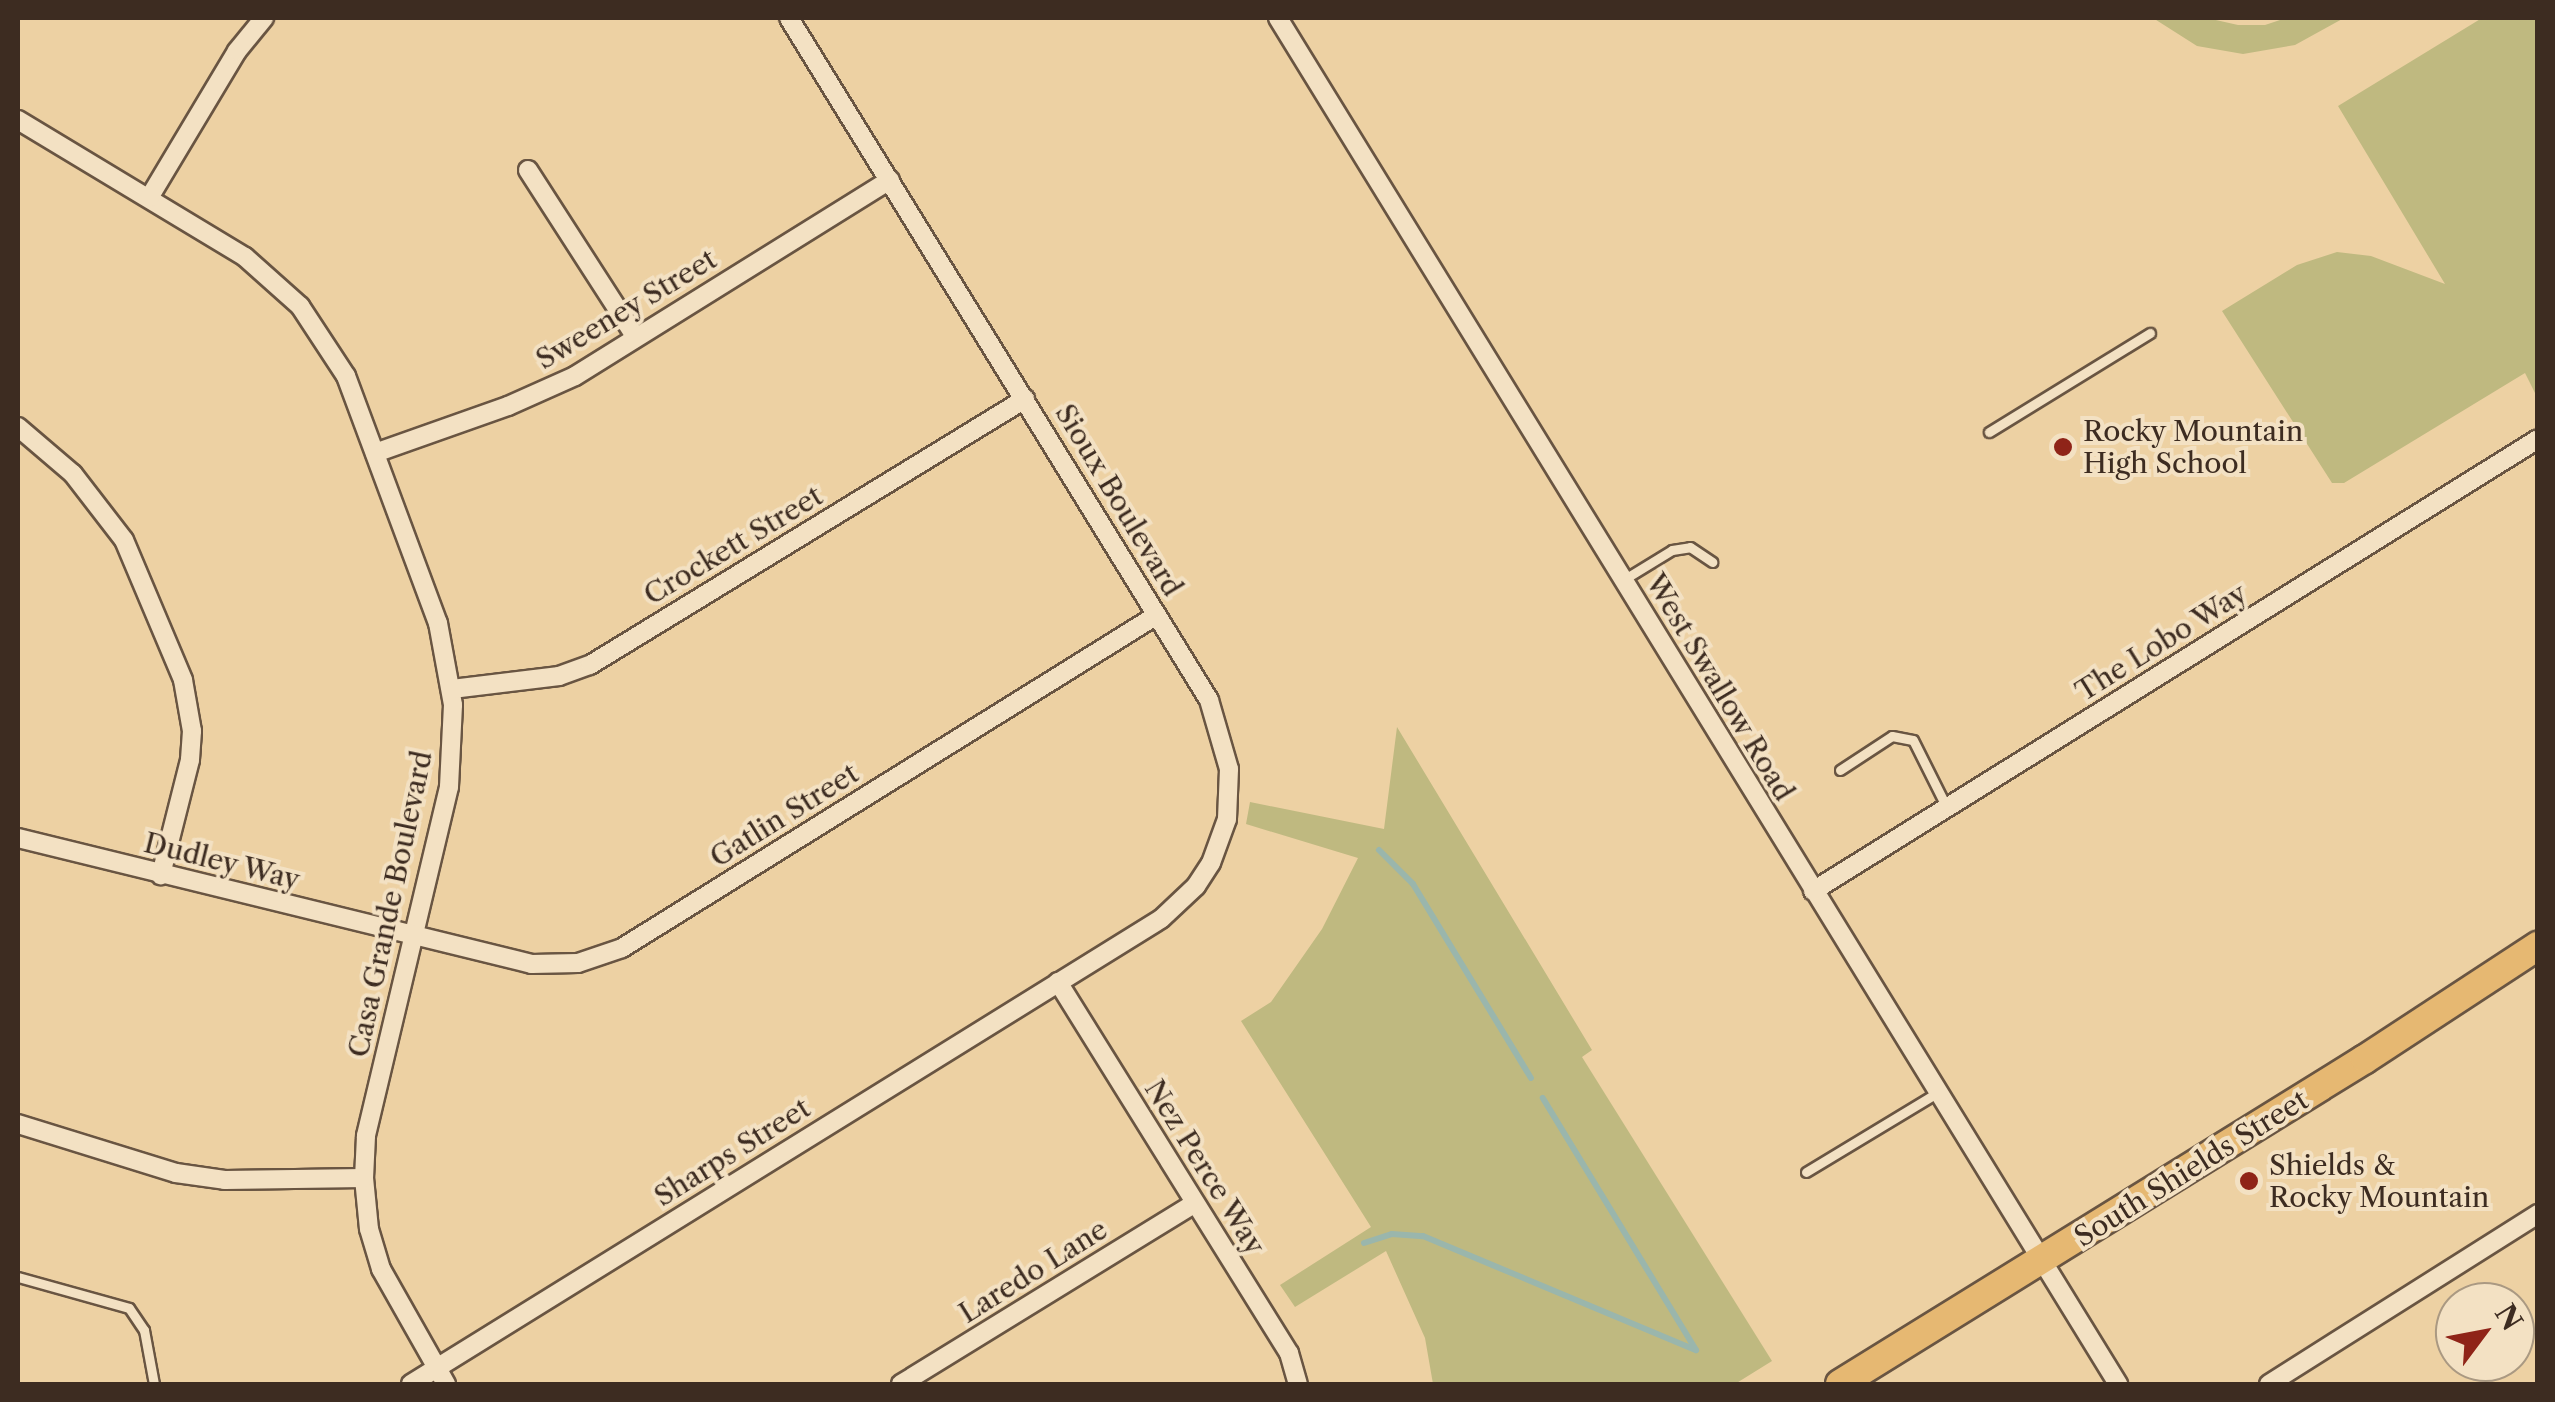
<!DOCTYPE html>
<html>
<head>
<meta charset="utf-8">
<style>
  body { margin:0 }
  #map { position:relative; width:2555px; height:1402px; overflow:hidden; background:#edd1a3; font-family:"Libre Caslon Text",serif }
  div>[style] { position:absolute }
  .green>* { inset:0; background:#bfb980 }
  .stream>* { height:6px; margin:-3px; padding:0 3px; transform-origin:3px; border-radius:3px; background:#9ab6ac }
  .roads { filter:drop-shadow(2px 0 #695542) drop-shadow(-2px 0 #695542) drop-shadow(0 2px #695542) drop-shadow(0 -2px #695542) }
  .lane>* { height:9px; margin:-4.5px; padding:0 4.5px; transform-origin:4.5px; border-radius:4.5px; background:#f3e1c3 }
  .street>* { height:18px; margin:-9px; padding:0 9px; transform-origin:9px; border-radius:9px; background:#f3e1c3 }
  .primary>* { height:28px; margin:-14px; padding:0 14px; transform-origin:14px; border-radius:14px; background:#e6b872 }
  .dots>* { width:28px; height:28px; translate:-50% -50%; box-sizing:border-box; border:5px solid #f3e1c3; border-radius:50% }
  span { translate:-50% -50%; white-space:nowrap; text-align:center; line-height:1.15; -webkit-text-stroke:8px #f3e1c3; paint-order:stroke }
  .street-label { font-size:28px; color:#3d2c21 }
  .poi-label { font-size:28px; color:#3d2c21 }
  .left { translate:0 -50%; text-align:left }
  .frame { position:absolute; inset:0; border:20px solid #3d2c21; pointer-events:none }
  .north { position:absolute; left:2435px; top:1282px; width:100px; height:100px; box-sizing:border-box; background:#f3e1c3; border:2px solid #aa9982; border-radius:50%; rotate:58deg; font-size:28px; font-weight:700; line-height:40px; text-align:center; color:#3d2c21 }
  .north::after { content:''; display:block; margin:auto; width:35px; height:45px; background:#8f2418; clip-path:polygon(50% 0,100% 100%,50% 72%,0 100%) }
</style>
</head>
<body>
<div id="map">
  <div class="green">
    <i style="clip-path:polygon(2153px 18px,2207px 18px,2238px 25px,2265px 25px,2286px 18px,2344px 18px,2295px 45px,2243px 54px,2197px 46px)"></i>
    <i style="clip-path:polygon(2482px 18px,2537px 18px,2537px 397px,2525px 373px,2344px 483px,2332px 483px,2222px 311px,2297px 265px,2337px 252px,2371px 256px,2445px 284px,2338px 106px)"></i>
    <i style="clip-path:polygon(1397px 727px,1592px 1050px,1582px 1057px,1772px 1361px,1735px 1384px,1433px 1384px,1425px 1338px,1386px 1251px,1295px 1307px,1280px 1285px,1371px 1227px,1241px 1021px,1271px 1002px,1322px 929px,1358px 858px,1246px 824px,1250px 802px,1384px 829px)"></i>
  </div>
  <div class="stream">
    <i style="left:1379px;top:850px;width:48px;rotate:45deg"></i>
    <i style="left:1413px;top:884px;width:227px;rotate:58.7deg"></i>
    <i style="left:1364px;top:1243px;width:29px;rotate:-18deg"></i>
    <i style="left:1392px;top:1234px;width:31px;rotate:4deg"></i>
    <i style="left:1423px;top:1236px;width:296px;rotate:22.7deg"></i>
    <i style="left:1696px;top:1350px;width:295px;rotate:-121.3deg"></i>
  </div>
  <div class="roads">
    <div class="lane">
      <i style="left:1989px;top:432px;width:189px;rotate:-31.6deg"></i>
      <i style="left:1623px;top:580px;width:57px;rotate:-31.5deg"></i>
      <i style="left:1672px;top:550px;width:18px;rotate:-9deg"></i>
      <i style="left:1690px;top:547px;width:27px;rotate:34deg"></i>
      <i style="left:1840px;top:770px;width:62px;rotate:-33.2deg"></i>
      <i style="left:1892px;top:736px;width:21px;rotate:11deg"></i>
      <i style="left:1913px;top:740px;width:74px;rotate:63.4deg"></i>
      <i style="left:1806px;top:1172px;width:153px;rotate:-31.1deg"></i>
      <i style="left:18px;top:1277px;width:115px;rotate:15.6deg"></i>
      <i style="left:129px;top:1308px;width:27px;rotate:56deg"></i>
      <i style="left:144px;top:1330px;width:55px;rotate:79.5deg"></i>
    </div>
    <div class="street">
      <i style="left:1278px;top:18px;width:1604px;rotate:58.41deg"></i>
      <i style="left:18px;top:120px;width:265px;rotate:31.1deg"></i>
      <i style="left:245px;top:257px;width:74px;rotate:41.7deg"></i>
      <i style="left:300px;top:306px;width:84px;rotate:56.7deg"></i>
      <i style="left:346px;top:376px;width:264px;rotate:69.6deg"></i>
      <i style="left:438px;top:623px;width:83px;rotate:79.6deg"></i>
      <i style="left:453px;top:705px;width:82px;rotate:92.8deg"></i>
      <i style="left:449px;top:787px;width:359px;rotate:103.4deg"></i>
      <i style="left:366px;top:1136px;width:42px;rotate:92.7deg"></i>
      <i style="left:364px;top:1178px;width:51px;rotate:84.4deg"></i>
      <i style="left:369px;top:1229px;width:42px;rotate:73.3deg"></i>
      <i style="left:381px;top:1269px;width:132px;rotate:60.5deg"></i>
      <i style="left:528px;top:170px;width:197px;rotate:57.2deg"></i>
      <i style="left:149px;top:198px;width:171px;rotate:-59.1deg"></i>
      <i style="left:237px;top:51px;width:43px;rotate:-50.7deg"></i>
      <i style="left:18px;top:427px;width:72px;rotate:40.5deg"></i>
      <i style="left:73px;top:474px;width:83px;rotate:52.3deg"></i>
      <i style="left:124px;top:540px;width:152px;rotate:67.1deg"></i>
      <i style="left:183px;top:680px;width:52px;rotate:80deg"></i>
      <i style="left:192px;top:731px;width:29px;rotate:94deg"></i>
      <i style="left:190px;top:760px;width:119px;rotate:104.2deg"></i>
      <i style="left:375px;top:453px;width:141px;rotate:-19.5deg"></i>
      <i style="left:508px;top:406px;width:73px;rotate:-24.1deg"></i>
      <i style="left:575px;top:376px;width:371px;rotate:-31.9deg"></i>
      <i style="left:452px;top:689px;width:108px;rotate:-6.9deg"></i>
      <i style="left:559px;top:676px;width:33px;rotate:-20deg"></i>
      <i style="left:590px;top:665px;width:510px;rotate:-31.45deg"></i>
      <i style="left:18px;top:838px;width:529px;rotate:13.77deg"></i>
      <i style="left:532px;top:964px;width:46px;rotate:-1.2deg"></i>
      <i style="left:578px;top:963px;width:46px;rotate:-18.8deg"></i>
      <i style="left:622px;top:948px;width:630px;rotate:-31.9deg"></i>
      <i style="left:1813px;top:891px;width:854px;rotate:-31.94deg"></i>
      <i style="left:1058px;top:982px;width:437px;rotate:58.1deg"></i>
      <i style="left:1289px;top:1353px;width:32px;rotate:74deg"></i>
      <i style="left:18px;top:1124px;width:165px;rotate:17.2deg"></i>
      <i style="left:176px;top:1173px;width:49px;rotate:8.1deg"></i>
      <i style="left:225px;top:1180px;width:139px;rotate:-0.8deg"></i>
      <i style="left:411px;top:1384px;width:882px;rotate:-31.8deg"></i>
      <i style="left:1161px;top:919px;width:48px;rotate:-43.3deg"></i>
      <i style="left:1196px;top:886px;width:27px;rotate:-57deg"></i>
      <i style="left:1211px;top:863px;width:47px;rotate:-70deg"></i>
      <i style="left:1227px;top:819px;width:50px;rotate:-87.7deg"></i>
      <i style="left:1229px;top:769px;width:72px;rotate:-106.2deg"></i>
      <i style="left:1209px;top:700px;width:801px;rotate:-121.63deg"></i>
      <i style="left:901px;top:1384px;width:344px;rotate:-31.6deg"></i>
      <i style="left:2269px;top:1384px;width:318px;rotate:-32.3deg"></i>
    </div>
    <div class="primary">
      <i style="left:1840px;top:1384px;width:617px;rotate:-31.76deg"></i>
      <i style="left:2365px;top:1059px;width:207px;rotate:-33.2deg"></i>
    </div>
  </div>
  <div class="dots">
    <i style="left:2063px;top:447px;background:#8f2418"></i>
    <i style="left:2249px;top:1181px;background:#8f2418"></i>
  </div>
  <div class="street-label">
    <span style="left:626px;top:309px;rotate:-31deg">Sweeney Street</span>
    <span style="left:1119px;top:500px;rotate:59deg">Sioux Boulevard</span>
    <span style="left:733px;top:545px;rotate:-31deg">Crockett Street</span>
    <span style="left:2161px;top:642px;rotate:-32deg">The Lobo Way</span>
    <span style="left:1720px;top:687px;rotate:59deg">West Swallow Road</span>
    <span style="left:784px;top:815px;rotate:-32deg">Gatlin Street</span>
    <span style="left:222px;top:861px;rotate:14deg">Dudley Way</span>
    <span style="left:390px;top:904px;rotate:-78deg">Casa Grande Boulevard</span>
    <span style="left:732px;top:1152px;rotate:-32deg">Sharps Street</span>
    <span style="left:1205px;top:1167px;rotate:58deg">Nez Perce Way</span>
    <span style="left:2191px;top:1168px;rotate:-32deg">South Shields Street</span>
    <span style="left:1033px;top:1271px;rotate:-32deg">Laredo Lane</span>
  </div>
  <div class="poi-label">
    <span class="left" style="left:2083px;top:447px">Rocky Mountain<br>High School</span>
    <span class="left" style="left:2269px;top:1181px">Shields &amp;<br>Rocky Mountain</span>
  </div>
  <div class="frame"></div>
  <div class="north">N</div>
</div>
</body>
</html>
